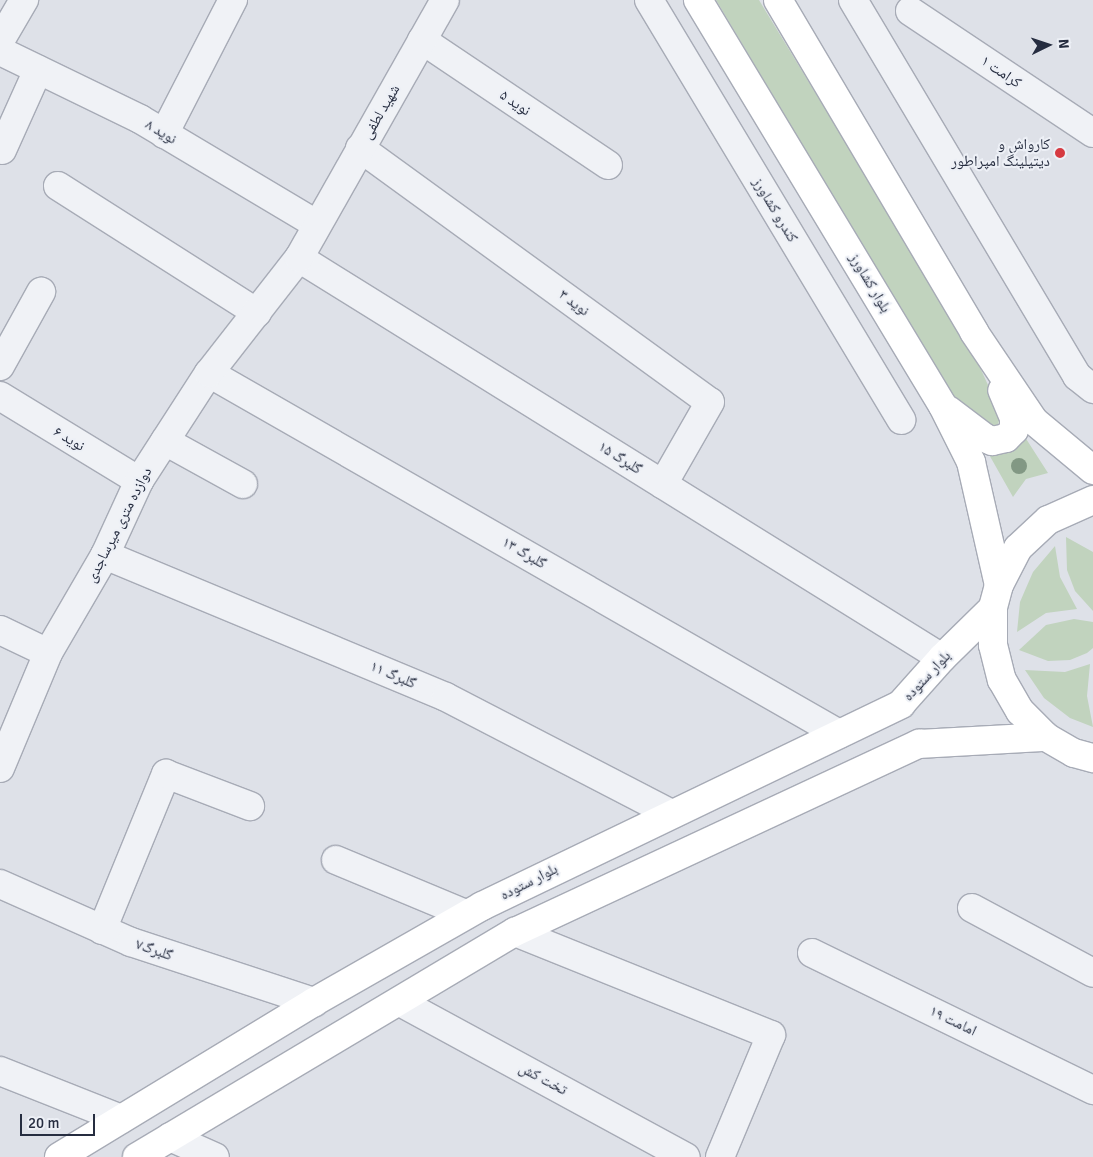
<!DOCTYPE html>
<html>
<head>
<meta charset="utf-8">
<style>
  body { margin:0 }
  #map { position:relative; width:1093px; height:1157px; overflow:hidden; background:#dee1e8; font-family:Signika,"Noto Naskh Arabic",sans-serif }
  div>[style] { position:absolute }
  .green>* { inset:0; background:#c1d3be }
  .roads { filter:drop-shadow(1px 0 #a7abb6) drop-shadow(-1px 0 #a7abb6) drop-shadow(0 1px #a7abb6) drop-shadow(0 -1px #a7abb6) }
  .minor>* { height:28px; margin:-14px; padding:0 14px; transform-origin:14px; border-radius:14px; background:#f0f2f6 }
  .major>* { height:28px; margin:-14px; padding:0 14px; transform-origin:14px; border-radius:14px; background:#fff }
  .trees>* { width:16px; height:16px; margin:-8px; border-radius:50%; background:#829884 }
  .dots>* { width:14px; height:14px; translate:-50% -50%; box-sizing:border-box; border:2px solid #edf0f6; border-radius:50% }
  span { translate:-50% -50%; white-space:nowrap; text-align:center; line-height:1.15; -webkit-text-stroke:4px #edf0f6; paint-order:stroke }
  .street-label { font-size:15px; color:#262d40 }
  .poi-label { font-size:15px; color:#262d40 }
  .right { translate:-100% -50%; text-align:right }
  .north { position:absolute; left:1023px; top:20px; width:50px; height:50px; -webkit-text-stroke:4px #edf0f6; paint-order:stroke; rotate:86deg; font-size:14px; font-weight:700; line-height:20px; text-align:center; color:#262d40 }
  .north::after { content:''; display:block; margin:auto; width:18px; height:22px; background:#262d40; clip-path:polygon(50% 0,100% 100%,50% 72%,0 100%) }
  .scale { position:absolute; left:20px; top:1114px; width:75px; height:22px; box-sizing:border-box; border:2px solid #262d40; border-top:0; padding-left:6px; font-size:15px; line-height:18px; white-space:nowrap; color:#262d40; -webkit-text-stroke:4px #edf0f6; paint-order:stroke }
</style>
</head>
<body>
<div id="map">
  <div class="green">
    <i style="clip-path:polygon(716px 0,759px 0,974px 354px,1001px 414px,997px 428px,990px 429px,954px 400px)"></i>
    <i style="clip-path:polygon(1023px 434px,1048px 473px,1026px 479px,1013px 497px,987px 451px,1009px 451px)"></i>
    <i style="clip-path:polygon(1066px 537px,1093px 552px,1093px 611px,1075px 591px,1067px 570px)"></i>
    <i style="clip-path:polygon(1055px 546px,1060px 577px,1077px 609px,1046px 613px,1017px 632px,1020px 602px,1026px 588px,1033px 572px)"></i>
    <i style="clip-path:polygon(1074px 619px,1093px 622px,1093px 648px,1087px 653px,1070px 660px,1048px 661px,1019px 650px,1046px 625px)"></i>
    <i style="clip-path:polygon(1090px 664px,1087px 696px,1093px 727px,1070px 718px,1044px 698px,1025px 670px,1065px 672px)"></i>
  </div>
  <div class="roads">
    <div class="minor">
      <i style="left:649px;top:0;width:490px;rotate:59deg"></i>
      <i style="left:853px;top:0;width:438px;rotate:59.2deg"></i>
      <i style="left:1077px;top:376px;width:21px;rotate:39deg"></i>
      <i style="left:910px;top:11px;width:220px;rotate:33.7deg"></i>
      <i style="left:422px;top:40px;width:224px;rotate:33.9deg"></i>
      <i style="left:0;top:41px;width:48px;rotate:-59.7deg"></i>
      <i style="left:0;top:51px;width:156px;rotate:25.9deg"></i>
      <i style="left:140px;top:119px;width:205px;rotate:30.8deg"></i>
      <i style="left:164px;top:134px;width:151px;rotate:-62.8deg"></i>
      <i style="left:360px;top:148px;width:432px;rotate:36deg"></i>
      <i style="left:710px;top:402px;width:95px;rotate:119.8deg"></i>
      <i style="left:2px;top:150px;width:88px;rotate:-65.8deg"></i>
      <i style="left:58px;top:186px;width:236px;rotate:32.5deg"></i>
      <i style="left:299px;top:258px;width:757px;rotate:31.89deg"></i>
      <i style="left:0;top:366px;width:85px;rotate:-61deg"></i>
      <i style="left:209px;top:373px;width:726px;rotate:29.81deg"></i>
      <i style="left:0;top:396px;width:163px;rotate:31.4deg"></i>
      <i style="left:165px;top:441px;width:89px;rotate:28.9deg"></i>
      <i style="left:105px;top:555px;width:369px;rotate:22.6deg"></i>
      <i style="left:446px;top:697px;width:254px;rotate:27.4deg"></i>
      <i style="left:0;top:630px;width:53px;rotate:25.6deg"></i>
      <i style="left:0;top:768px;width:125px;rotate:-67.3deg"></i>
      <i style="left:48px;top:653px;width:113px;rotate:-59.8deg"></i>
      <i style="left:105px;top:555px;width:81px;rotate:-65.3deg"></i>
      <i style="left:139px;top:481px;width:129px;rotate:-57.1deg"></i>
      <i style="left:209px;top:373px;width:146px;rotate:-52deg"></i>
      <i style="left:299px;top:258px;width:296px;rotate:-60.5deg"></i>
      <i style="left:336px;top:860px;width:141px;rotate:22.6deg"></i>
      <i style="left:0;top:884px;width:143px;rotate:23.9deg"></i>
      <i style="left:131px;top:942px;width:193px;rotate:18.2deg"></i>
      <i style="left:972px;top:908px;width:137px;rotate:28.2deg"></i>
      <i style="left:102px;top:930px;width:169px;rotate:-67.7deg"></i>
      <i style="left:166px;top:774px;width:90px;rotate:20.9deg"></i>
      <i style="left:515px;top:932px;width:276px;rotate:21.9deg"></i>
      <i style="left:771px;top:1035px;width:132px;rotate:112.7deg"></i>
      <i style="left:812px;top:953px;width:313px;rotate:26deg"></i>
      <i style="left:400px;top:1002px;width:325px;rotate:28.5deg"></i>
      <i style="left:0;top:1071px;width:130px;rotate:21.6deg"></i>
      <i style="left:170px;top:1137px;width:49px;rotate:24deg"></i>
    </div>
    <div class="major">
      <i style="left:698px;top:0;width:474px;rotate:58.9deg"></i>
      <i style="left:943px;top:406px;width:63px;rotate:63.4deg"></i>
      <i style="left:971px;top:462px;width:126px;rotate:77.2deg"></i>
      <i style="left:778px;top:0;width:386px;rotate:59.4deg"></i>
      <i style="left:974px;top:332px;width:107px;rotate:56deg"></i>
      <i style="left:1034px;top:421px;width:77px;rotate:39.7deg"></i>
      <i style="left:948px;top:410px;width:46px;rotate:37.1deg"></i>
      <i style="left:985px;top:438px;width:8px;rotate:23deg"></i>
      <i style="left:992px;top:441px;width:14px;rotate:-12deg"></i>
      <i style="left:1006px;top:438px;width:11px;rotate:-45deg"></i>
      <i style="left:1014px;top:430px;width:12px;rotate:-90deg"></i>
      <i style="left:1014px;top:418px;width:30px;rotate:-113deg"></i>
      <i style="left:1093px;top:500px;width:49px;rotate:156deg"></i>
      <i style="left:1048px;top:520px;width:41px;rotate:137deg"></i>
      <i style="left:1018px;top:548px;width:42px;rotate:117.2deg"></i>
      <i style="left:999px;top:585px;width:24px;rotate:105deg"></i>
      <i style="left:993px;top:608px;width:37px;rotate:90deg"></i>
      <i style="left:993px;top:645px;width:36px;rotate:76deg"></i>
      <i style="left:1002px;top:680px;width:36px;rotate:60deg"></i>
      <i style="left:1020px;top:711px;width:37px;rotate:45deg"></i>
      <i style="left:1046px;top:737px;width:32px;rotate:30deg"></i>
      <i style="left:1074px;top:753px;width:20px;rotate:15deg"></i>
      <i style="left:59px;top:1157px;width:298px;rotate:-31.3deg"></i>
      <i style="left:314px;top:1002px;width:193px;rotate:-29.7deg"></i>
      <i style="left:482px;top:906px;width:465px;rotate:-25.7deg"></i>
      <i style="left:901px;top:704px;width:62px;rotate:-48.3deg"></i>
      <i style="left:942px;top:658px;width:71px;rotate:-44.4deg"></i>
      <i style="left:137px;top:1157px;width:440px;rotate:-30.8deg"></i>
      <i style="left:515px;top:932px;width:446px;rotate:-25deg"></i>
      <i style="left:919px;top:744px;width:127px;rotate:-3.2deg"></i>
    </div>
  </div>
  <div class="trees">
    <i style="left:1019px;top:466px"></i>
  </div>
  <div class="dots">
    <i style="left:1060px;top:153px;background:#d63a41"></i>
  </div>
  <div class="street-label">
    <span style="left:1001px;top:72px;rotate:34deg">کرامت ۱</span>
    <span style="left:515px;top:103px;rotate:34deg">نوید ۵</span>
    <span style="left:381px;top:112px;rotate:-60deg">شهید لطفی</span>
    <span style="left:161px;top:132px;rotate:31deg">نوید ۸</span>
    <span style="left:775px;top:210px;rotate:59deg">کندرو کشاورز</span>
    <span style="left:870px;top:283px;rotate:59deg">بلوار کشاورز</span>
    <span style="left:574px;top:303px;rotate:36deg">نوید ۳</span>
    <span style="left:69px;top:439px;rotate:31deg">نوید ۶</span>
    <span style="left:620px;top:458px;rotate:32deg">گلبرگ ۱۵</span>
    <span style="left:119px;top:525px;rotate:-63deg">دوازده متری میرساجدی</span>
    <span style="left:524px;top:553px;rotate:30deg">گلبرگ ۱۳</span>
    <span style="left:393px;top:675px;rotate:23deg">گلبرگ ۱۱</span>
    <span style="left:927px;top:676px;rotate:-47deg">بلوار ستوده</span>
    <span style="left:529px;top:882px;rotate:-27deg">بلوار ستوده</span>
    <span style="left:154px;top:950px;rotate:19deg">گلبرگ۷</span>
    <span style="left:953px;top:1021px;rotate:26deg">امامت ۱۹</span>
    <span style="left:543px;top:1079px;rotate:28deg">تخت کش</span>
  </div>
  <div class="poi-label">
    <span class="right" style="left:1050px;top:153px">کارواش و<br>دیتیلینگ امپراطور</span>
  </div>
  <div class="north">N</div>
  <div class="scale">20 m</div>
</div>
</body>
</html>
